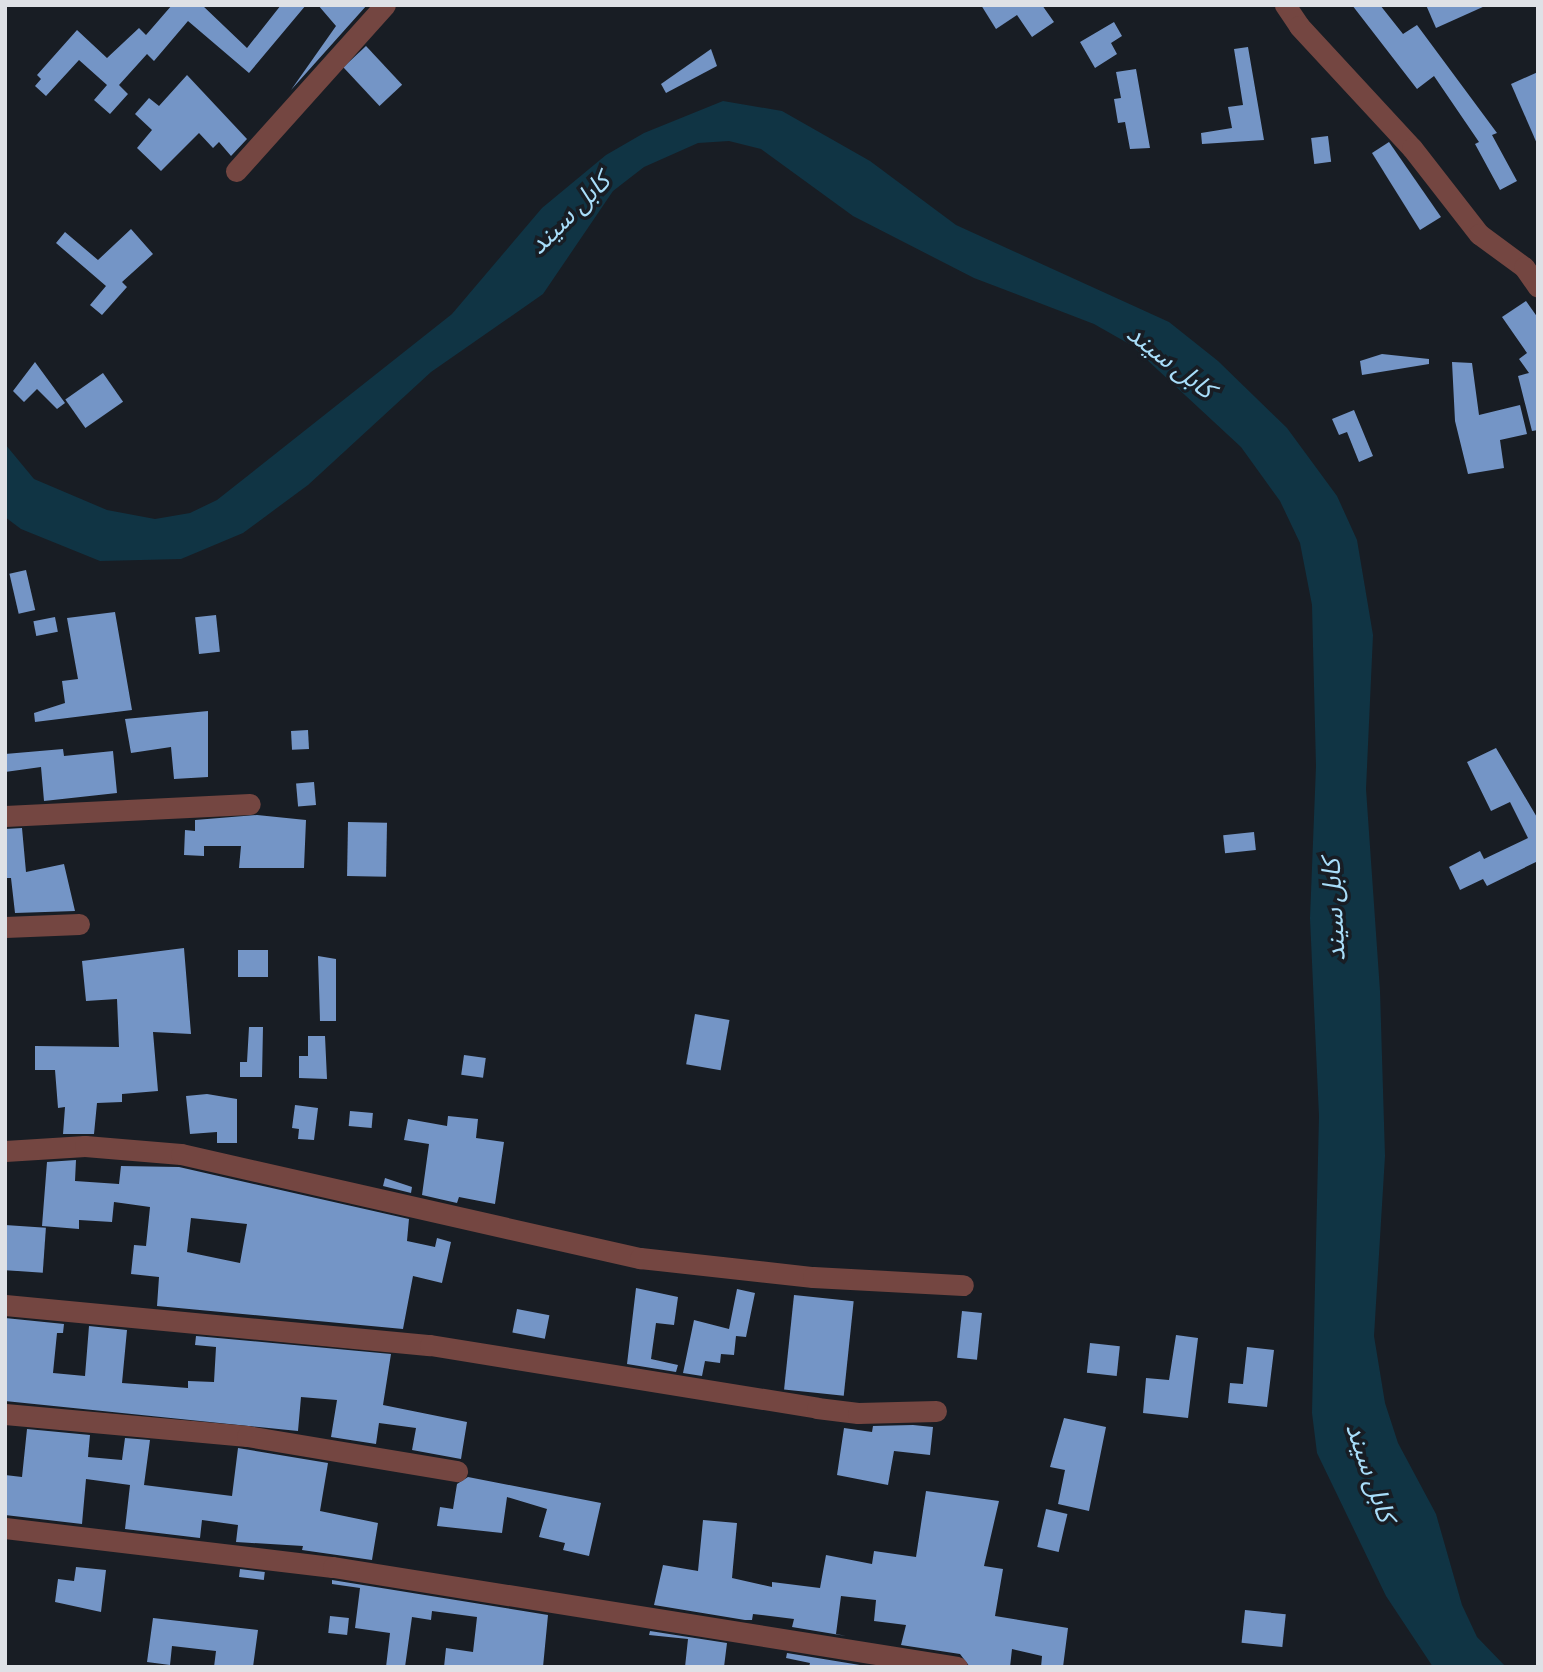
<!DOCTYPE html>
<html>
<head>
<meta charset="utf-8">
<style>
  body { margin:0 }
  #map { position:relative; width:1543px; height:1672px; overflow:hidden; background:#181d24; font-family:"PT Sans Narrow","Noto Sans Arabic",sans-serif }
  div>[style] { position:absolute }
  .water>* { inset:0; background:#103444 }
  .building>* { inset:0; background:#7495c6; transform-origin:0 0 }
  .minor>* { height:21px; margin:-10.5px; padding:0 10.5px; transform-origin:10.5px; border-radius:10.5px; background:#744641 }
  span { translate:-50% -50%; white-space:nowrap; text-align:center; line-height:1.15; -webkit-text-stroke:7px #181d24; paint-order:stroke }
  .water-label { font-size:26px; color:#a8ddf9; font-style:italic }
  .frame { position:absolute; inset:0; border:7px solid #dee1e6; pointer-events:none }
</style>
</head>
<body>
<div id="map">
  <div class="water">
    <i style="clip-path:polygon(723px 101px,782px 111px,870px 161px,956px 225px,1169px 322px,1218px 361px,1287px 428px,1337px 496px,1357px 540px,1373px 635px,1366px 789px,1380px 991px,1385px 1156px,1374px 1336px,1385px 1403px,1398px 1443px,1436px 1514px,1462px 1605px,1477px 1637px,1506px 1667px,1433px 1667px,1386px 1596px,1317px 1453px,1312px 1413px,1319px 1116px,1310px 918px,1316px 766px,1312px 605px,1300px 543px,1280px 501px,1241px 447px,1131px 345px,1094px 324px,974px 278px,853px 216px,761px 149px,729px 141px,698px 143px,644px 167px,613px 191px,543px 294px,431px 372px,308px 485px,243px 533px,181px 559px,100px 561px,21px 529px,5px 517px,5px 444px,34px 479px,107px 510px,155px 519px,190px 513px,217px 500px,452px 314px,542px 208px,606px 155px,644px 133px)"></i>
  </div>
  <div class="building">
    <i style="clip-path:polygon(172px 5px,202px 5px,247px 48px,281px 5px,306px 5px,249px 73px,188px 21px,154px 61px,147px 54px,119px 85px,128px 94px,110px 114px,94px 100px,107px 85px,79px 60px,46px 96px,35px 86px,41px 79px,37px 75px,77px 30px,107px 58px,139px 28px,146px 35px)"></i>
    <i style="clip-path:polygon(318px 5px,367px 5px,291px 90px,336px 26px)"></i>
    <i style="clip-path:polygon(981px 5px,1042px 5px,1054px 22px,1032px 37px,1017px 15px,996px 29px)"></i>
    <i style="clip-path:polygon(1352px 5px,1380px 5px,1403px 34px,1417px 25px,1497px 133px,1492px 135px,1517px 181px,1500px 190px,1475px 144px,1479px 142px,1434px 76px,1417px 89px)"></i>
    <i style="clip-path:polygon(1426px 5px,1485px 5px,1485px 6px,1436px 28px)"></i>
    <i style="clip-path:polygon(1114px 22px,1122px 36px,1111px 43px,1117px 54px,1095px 68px,1080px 42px)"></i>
    <i style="left:366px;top:46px;width:53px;height:31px;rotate:47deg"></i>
    <i style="clip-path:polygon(1248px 47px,1264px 140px,1202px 144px,1201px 133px,1232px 128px,1228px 107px,1243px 105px,1234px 49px)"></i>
    <i style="clip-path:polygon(711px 49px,717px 66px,666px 93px,661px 84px)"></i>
    <i style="clip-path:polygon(1136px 69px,1150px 148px,1130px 149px,1125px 122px,1118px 123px,1114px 99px,1121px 98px,1116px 72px)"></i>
    <i style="clip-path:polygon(1538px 72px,1538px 146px,1511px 84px)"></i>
    <i style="clip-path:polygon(187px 75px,247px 139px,231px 156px,219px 142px,213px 148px,199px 133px,161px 171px,137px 148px,152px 130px,135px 114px,149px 98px,159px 106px)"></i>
    <i style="left:1328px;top:136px;width:26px;height:17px;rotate:83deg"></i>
    <i style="clip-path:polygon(1389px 142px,1441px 217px,1420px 230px,1372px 153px)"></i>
    <i style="clip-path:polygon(131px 229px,153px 254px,122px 282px,127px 287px,102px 315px,90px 305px,106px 286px,56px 243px,65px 232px,98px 260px)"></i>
    <i style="clip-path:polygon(1526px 301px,1538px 318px,1538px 430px,1532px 431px,1518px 376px,1529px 373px,1519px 359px,1527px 353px,1502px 317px)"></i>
    <i style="clip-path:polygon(1382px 354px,1429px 359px,1429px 364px,1362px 375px,1360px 361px)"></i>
    <i style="clip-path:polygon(35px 362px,65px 403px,57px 409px,37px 389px,24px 402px,13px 391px)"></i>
    <i style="clip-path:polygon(1452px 362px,1472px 363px,1479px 415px,1520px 405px,1527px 434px,1500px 440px,1504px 468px,1468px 474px,1455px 421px)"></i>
    <i style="left:103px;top:373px;width:35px;height:46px;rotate:55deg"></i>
    <i style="clip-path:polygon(1354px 410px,1373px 456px,1359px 462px,1347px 432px,1339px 435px,1332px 419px)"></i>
    <i style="left:26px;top:570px;width:41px;height:17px;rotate:77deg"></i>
    <i style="clip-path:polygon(115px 612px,132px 710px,35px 722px,34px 713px,65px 703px,62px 681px,78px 679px,67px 618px)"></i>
    <i style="left:216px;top:615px;width:37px;height:21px;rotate:84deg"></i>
    <i style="left:55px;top:617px;width:15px;height:22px;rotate:79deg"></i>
    <i style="clip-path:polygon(208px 711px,208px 777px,174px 779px,171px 747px,131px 753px,125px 719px)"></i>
    <i style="left:308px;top:730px;width:19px;height:17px;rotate:87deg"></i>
    <i style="clip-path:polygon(1496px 748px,1538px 819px,1538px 861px,1487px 886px,1483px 879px,1460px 890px,1449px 867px,1480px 851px,1484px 859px,1528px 838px,1510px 802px,1491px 811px,1467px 762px)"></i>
    <i style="clip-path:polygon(63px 749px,64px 756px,113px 751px,117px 793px,44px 801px,41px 767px,5px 772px,5px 754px)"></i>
    <i style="left:314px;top:782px;width:23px;height:18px;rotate:85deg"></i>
    <i style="clip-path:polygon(257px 815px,306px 820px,304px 868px,239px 868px,241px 846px,204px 846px,204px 856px,184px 855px,185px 830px,195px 831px,195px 820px)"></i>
    <i style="left:348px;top:822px;width:39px;height:54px;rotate:1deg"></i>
    <i style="clip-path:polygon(22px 828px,26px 872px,64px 864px,75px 911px,15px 913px,11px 878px,5px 878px,5px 829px)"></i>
    <i style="left:1254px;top:832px;width:18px;height:31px;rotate:84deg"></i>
    <i style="clip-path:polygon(184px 948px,191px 1034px,153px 1032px,158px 1091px,122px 1094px,122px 1102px,97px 1103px,94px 1134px,63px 1134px,65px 1107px,58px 1108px,55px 1070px,35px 1070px,35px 1046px,119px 1047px,117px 999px,86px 1001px,82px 961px)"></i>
    <i style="left:238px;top:950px;width:30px;height:27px"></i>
    <i style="clip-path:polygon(318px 956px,336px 959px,336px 1021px,320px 1021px)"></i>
    <i style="left:695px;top:1014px;width:35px;height:51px;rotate:10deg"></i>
    <i style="clip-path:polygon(249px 1027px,263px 1027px,262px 1077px,240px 1077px,240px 1062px,247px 1062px)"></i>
    <i style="clip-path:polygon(308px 1036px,325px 1036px,327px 1079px,299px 1078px,299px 1056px,308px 1056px)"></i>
    <i style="left:464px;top:1055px;width:22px;height:20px;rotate:8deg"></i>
    <i style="clip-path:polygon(207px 1094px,237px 1099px,237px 1143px,217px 1143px,217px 1132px,190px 1134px,186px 1096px)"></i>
    <i style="clip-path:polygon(295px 1105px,318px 1108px,314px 1140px,298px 1139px,299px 1129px,292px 1128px)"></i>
    <i style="left:350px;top:1111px;width:23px;height:15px;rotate:5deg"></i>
    <i style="clip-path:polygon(448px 1116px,478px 1119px,476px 1138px,504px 1142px,495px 1204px,459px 1197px,457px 1203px,422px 1195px,429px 1144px,404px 1140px,408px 1119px,447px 1126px)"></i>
    <i style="clip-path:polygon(evenodd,76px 1160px,75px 1181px,119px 1184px,121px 1166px,179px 1167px,409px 1219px,407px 1241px,435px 1247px,437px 1238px,451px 1242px,442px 1283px,413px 1276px,403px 1329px,157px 1306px,159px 1277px,131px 1274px,134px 1245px,146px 1246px,150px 1207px,114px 1202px,112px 1222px,79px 1220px,79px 1229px,42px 1226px,47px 1162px,76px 1160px,191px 1218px,247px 1224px,240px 1263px,187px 1252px,191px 1218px)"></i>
    <i style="clip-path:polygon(385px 1178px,412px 1187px,411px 1193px,383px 1186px)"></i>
    <i style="left:5px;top:1225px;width:41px;height:45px;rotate:4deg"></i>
    <i style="clip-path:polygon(636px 1288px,678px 1297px,674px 1325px,656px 1323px,651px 1359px,678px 1365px,676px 1372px,627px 1364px)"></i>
    <i style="clip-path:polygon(737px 1289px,755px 1293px,746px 1337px,736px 1336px,734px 1355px,721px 1354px,720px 1363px,705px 1361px,702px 1376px,683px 1373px,694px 1320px,729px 1329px)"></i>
    <i style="left:794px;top:1295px;width:60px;height:95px;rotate:6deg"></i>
    <i style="left:517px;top:1309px;width:33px;height:24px;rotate:11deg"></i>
    <i style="left:962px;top:1311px;width:20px;height:47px;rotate:6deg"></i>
    <i style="clip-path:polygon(5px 1318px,64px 1324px,63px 1333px,57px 1333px,53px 1373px,85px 1376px,89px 1326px,127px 1330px,122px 1383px,188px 1388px,188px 1381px,214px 1382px,216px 1347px,195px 1345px,196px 1336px,391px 1354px,383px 1405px,467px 1422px,461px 1459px,412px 1450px,416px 1428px,379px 1423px,376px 1444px,331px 1437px,337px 1400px,301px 1397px,298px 1431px,5px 1401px)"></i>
    <i style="clip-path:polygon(1176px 1335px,1198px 1338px,1188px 1418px,1143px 1413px,1146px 1378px,1169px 1380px)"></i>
    <i style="left:1090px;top:1343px;width:30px;height:30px;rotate:6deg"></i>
    <i style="clip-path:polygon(1247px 1347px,1274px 1350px,1267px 1407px,1228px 1403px,1230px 1383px,1243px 1384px)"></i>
    <i style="clip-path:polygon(1064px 1418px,1106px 1427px,1089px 1511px,1058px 1504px,1065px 1470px,1050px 1467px)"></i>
    <i style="clip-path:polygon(913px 1425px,933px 1427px,930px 1455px,894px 1451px,888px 1485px,837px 1475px,844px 1428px,872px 1432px,873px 1426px)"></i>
    <i style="clip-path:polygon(27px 1429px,90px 1435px,88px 1457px,122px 1460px,125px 1438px,150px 1440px,144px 1485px,232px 1496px,238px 1448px,328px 1463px,320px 1511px,378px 1523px,372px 1560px,302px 1550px,303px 1546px,236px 1542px,238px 1525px,202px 1520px,200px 1538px,125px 1529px,130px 1485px,86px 1479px,82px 1524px,5px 1515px,5px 1475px,22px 1477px)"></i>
    <i style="clip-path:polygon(468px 1477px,601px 1503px,589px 1556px,563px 1550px,565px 1543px,539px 1537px,547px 1509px,507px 1497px,502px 1533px,437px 1526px,440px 1507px,453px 1509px,457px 1484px)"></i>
    <i style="clip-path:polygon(926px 1491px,999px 1501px,984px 1566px,1003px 1569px,995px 1616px,1068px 1628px,1063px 1667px,1041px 1667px,1042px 1656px,1012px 1649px,1010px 1667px,970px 1667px,960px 1654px,901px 1645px,906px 1625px,874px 1621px,876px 1600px,841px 1596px,836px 1634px,846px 1636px,792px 1627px,794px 1619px,753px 1614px,752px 1620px,745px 1620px,654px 1605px,663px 1565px,698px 1571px,703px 1520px,737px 1523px,732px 1578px,772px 1587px,772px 1582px,820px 1588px,826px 1555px,872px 1564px,874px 1551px,916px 1557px)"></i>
    <i style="left:1046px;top:1509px;width:22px;height:39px;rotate:13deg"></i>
    <i style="clip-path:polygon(76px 1567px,106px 1570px,101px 1612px,55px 1602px,58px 1579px,74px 1581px)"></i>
    <i style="left:240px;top:1569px;width:25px;height:8px;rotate:7deg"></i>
    <i style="clip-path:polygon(332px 1580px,548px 1615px,543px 1667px,444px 1667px,446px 1648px,473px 1652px,477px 1617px,432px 1611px,431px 1620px,412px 1617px,405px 1667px,386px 1667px,390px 1633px,355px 1628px,360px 1588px,332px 1584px)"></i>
    <i style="left:1245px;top:1610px;width:41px;height:33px;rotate:6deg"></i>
    <i style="left:330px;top:1616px;width:19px;height:17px;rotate:6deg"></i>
    <i style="clip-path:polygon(153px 1618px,258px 1630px,253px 1667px,214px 1667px,216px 1651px,172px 1646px,170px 1665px,147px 1662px)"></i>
    <i style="clip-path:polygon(650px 1631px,727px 1643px,724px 1667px,685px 1667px,688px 1639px,649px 1635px)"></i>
    <i style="clip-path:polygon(787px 1653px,872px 1667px,809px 1667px,810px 1663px,786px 1658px)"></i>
  </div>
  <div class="minor">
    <i style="left:1285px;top:5px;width:25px;rotate:56deg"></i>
    <i style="left:1299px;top:26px;width:166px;rotate:47.2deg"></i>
    <i style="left:1412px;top:148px;width:109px;rotate:52.1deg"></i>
    <i style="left:1479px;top:234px;width:56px;rotate:36.3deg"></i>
    <i style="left:1524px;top:267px;width:24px;rotate:55deg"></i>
    <i style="left:236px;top:171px;width:223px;rotate:-48.1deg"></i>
    <i style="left:5px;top:816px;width:245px;rotate:-2.8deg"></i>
    <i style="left:5px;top:927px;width:74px;rotate:-2.3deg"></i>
    <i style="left:5px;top:1151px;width:80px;rotate:-3.6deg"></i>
    <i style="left:85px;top:1146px;width:96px;rotate:4.8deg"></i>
    <i style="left:181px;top:1154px;width:471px;rotate:12.8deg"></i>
    <i style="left:640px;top:1258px;width:174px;rotate:6.3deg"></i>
    <i style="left:813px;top:1277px;width:150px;rotate:3.1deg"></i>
    <i style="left:5px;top:1305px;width:427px;rotate:5.4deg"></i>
    <i style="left:430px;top:1345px;width:392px;rotate:9.2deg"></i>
    <i style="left:817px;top:1408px;width:41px;rotate:7deg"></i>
    <i style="left:858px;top:1413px;width:78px;rotate:-1.5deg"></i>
    <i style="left:5px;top:1414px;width:243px;rotate:5.2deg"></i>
    <i style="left:247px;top:1436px;width:213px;rotate:9.5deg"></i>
    <i style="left:5px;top:1528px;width:330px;rotate:6.8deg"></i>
    <i style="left:333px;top:1567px;width:632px;rotate:9.1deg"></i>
  </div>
  <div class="water-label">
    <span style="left:569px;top:213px;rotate:-45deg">کابل سيند</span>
    <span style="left:1171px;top:361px;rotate:38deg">کابل سيند</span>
    <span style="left:1333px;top:910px;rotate:-93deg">کابل سيند</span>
    <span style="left:1371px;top:1472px;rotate:71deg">کابل سيند</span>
  </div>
  <div class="frame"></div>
</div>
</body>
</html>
